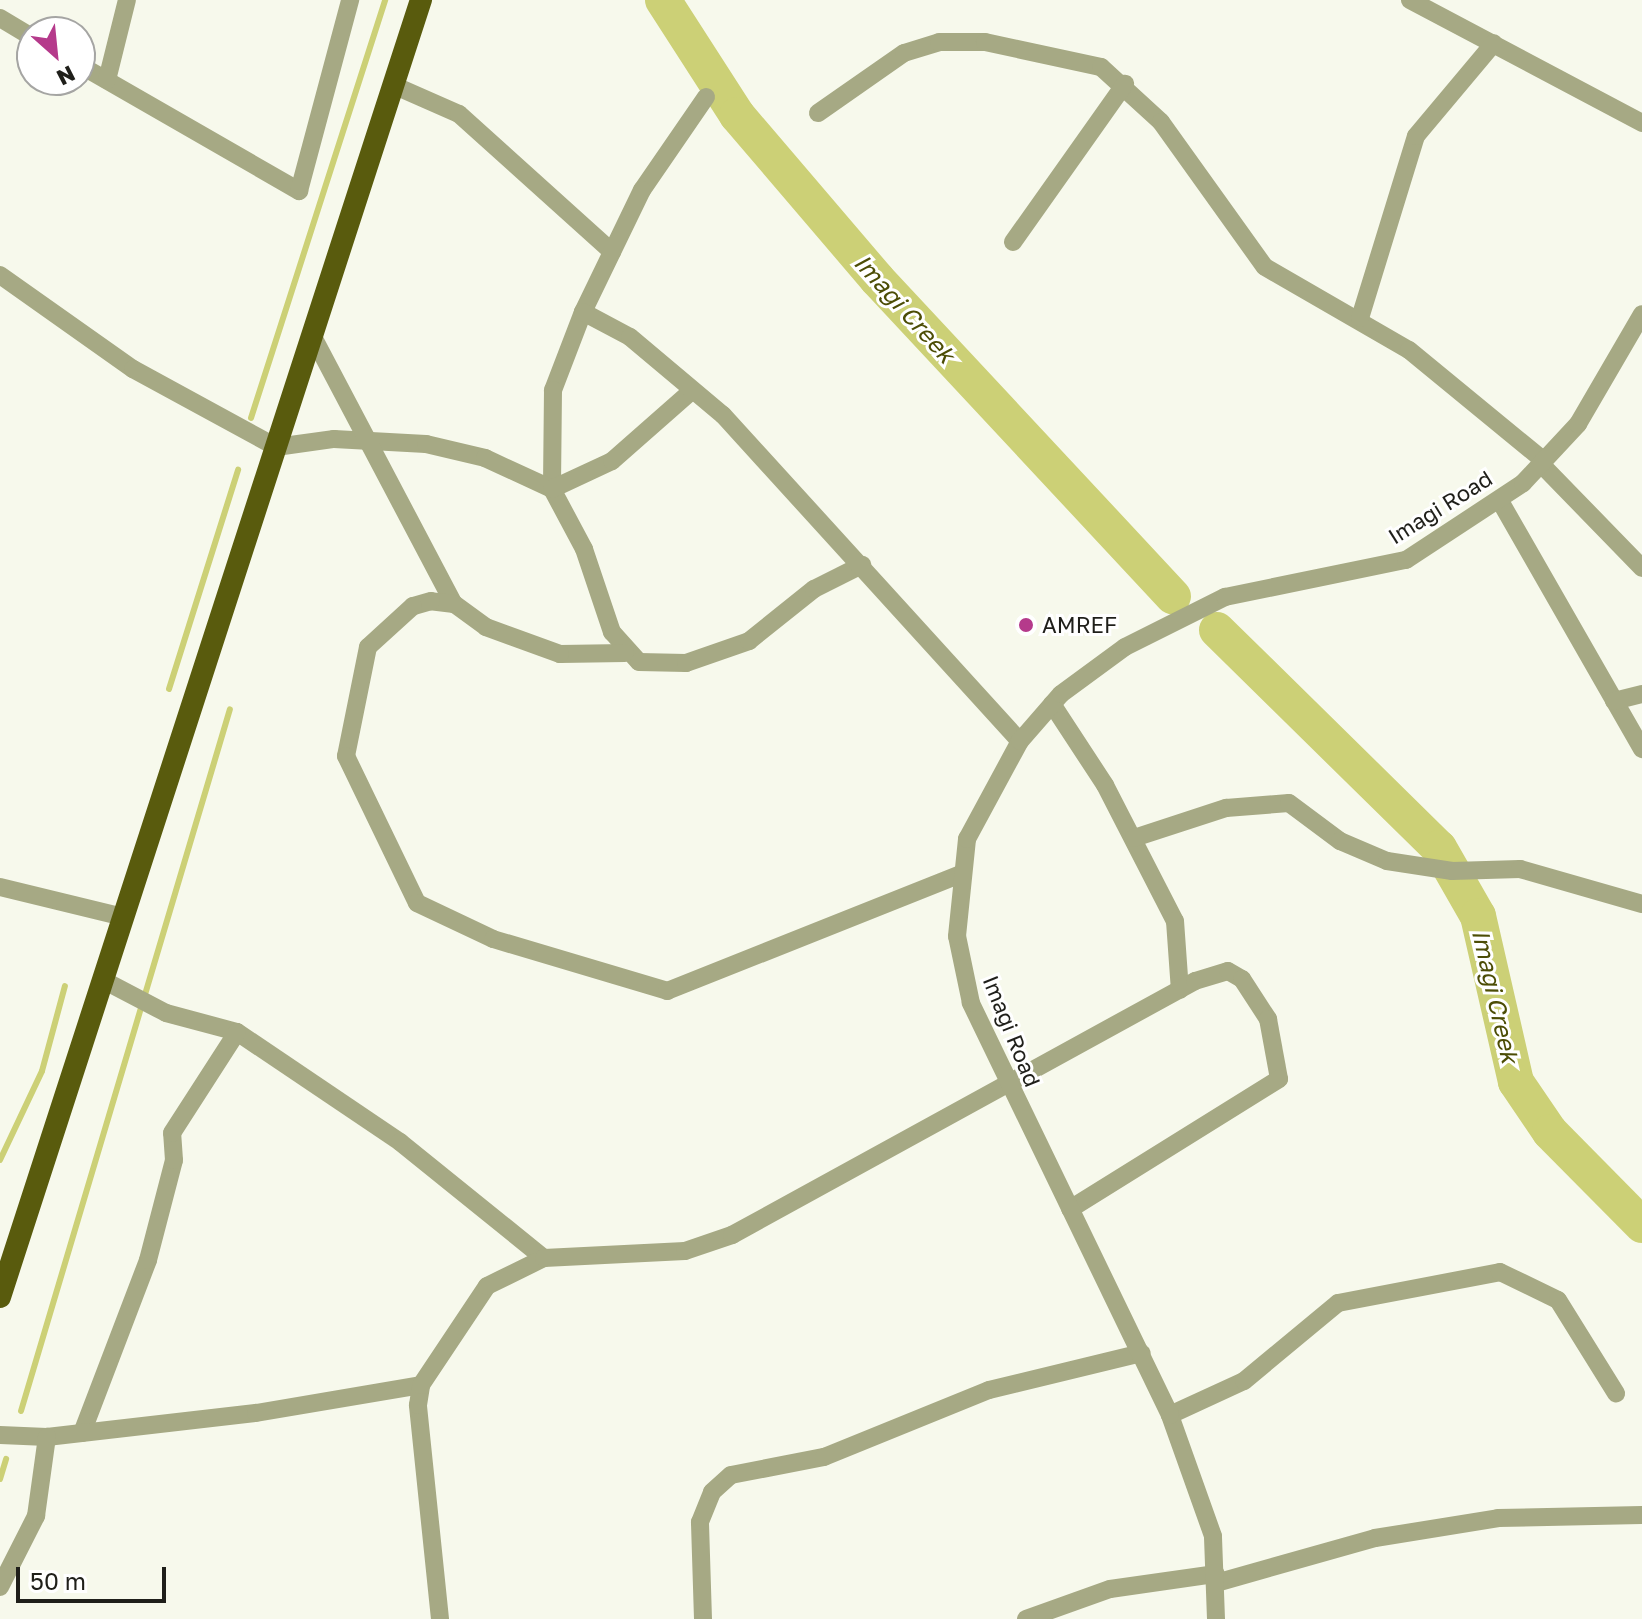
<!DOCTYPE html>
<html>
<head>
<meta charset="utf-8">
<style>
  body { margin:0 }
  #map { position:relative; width:1642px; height:1619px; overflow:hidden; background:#f7f9ec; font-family:"Golos Text",sans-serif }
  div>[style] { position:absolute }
  .stream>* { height:6px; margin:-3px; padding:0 3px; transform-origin:3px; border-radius:3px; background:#ccd076 }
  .river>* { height:36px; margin:-18px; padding:0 18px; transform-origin:18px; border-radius:18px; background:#ccd076 }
  .minor>* { height:18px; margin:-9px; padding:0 9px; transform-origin:9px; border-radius:9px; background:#a6a984 }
  .trunk>* { height:22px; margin:-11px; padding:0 11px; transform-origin:11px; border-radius:11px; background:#595b0d }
  .dots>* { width:22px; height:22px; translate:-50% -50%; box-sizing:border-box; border:4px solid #fff; border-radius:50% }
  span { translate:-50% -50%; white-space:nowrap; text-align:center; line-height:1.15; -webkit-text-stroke:6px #fff; paint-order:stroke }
  .street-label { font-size:22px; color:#1f1f1a }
  .poi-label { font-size:22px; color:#1f1f1a }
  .left { translate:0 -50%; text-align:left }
  .water-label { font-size:24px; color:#4c4d05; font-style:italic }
  .north { position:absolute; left:16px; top:16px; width:80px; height:80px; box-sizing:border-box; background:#fff; border:2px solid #a5a5a3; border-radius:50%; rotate:153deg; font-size:22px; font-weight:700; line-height:32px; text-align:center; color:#1f1f1a }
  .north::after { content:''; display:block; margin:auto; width:28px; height:36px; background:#b53a8b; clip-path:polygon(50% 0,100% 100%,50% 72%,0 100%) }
  .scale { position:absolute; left:16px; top:1567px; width:150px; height:36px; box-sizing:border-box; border:4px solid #1f1f1a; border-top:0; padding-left:10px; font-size:24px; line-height:28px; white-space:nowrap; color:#1f1f1a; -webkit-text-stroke:6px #fff; paint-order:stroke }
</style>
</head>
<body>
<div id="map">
  <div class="stream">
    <i style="left:251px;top:418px;width:439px;rotate:-72.2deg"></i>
    <i style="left:169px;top:689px;width:230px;rotate:-72.5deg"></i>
    <i style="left:0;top:1160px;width:98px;rotate:-64.7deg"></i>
    <i style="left:42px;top:1071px;width:88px;rotate:-74.9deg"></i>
    <i style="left:21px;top:1411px;width:732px;rotate:-73.42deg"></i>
    <i style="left:0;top:1479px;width:21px;rotate:-73deg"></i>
  </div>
  <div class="river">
    <i style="left:663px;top:0;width:137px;rotate:57.2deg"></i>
    <i style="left:737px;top:115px;width:216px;rotate:49.5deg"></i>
    <i style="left:877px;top:279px;width:434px;rotate:47deg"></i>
    <i style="left:1217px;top:630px;width:311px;rotate:44.5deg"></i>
    <i style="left:1439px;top:848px;width:78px;rotate:60.2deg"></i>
    <i style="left:1478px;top:916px;width:170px;rotate:77.1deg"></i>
    <i style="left:1516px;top:1082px;width:60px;rotate:55.8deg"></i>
    <i style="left:1550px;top:1132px;width:131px;rotate:45.3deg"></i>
  </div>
  <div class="minor">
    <i style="left:1410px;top:0;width:263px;rotate:27.9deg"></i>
    <i style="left:0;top:18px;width:37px;rotate:31deg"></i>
    <i style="left:80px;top:65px;width:253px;rotate:29.9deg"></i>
    <i style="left:299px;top:191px;width:198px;rotate:-75deg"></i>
    <i style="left:107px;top:80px;width:82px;rotate:-76deg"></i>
    <i style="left:393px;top:85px;width:72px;rotate:23.7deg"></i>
    <i style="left:459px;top:114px;width:206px;rotate:42deg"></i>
    <i style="left:706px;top:97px;width:113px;rotate:124.5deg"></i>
    <i style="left:642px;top:190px;width:136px;rotate:115.8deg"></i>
    <i style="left:583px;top:312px;width:84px;rotate:111deg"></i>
    <i style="left:553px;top:390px;width:99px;rotate:90.6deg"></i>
    <i style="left:552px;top:489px;width:68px;rotate:61.9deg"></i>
    <i style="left:584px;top:549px;width:88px;rotate:71.4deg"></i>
    <i style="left:612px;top:632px;width:40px;rotate:48deg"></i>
    <i style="left:639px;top:662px;width:47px;rotate:1.2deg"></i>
    <i style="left:686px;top:663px;width:67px;rotate:-19.2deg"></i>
    <i style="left:749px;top:641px;width:83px;rotate:-38.7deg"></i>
    <i style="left:814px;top:589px;width:54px;rotate:-26.6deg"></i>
    <i style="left:818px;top:113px;width:105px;rotate:-34.9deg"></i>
    <i style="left:904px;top:53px;width:37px;rotate:-17deg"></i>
    <i style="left:939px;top:42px;width:46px"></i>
    <i style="left:985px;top:42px;width:119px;rotate:12.2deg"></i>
    <i style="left:1101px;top:67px;width:81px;rotate:42.5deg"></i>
    <i style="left:1161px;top:122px;width:178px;rotate:54.4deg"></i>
    <i style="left:1265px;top:267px;width:166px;rotate:30deg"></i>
    <i style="left:1409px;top:350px;width:175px;rotate:39.4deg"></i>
    <i style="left:1013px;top:242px;width:194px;rotate:-54.7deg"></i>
    <i style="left:0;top:275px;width:163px;rotate:35.3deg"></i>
    <i style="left:133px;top:369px;width:163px;rotate:28.6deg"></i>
    <i style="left:276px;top:447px;width:59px;rotate:-7.9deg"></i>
    <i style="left:334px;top:439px;width:92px;rotate:3.1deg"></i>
    <i style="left:426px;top:444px;width:61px;rotate:13.3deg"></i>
    <i style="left:485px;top:458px;width:74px;rotate:24.8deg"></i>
    <i style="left:552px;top:489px;width:66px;rotate:-25deg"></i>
    <i style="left:612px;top:461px;width:103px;rotate:-41.4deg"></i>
    <i style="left:583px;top:312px;width:53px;rotate:28deg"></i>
    <i style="left:630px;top:337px;width:121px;rotate:40deg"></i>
    <i style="left:723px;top:415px;width:441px;rotate:47.7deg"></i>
    <i style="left:1360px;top:318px;width:190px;rotate:-72.9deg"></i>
    <i style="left:1416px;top:136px;width:121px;rotate:-50deg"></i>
    <i style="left:312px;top:335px;width:304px;rotate:62.2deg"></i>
    <i style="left:1541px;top:464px;width:145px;rotate:45.8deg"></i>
    <i style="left:1500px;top:501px;width:286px;rotate:60.2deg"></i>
    <i style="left:625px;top:653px;width:65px;rotate:179.1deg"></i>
    <i style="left:560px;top:654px;width:79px;rotate:-160deg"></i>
    <i style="left:486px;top:627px;width:39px;rotate:-144deg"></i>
    <i style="left:454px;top:604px;width:23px;rotate:-173deg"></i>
    <i style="left:431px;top:601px;width:19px;rotate:164deg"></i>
    <i style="left:413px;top:606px;width:61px;rotate:137.7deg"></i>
    <i style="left:368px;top:647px;width:111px;rotate:101.4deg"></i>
    <i style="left:346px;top:756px;width:163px;rotate:64.2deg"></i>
    <i style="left:417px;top:903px;width:84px;rotate:25.3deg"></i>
    <i style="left:493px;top:939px;width:182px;rotate:16.6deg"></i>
    <i style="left:667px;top:991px;width:314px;rotate:-21.7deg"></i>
    <i style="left:1614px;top:701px;width:29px;rotate:-14deg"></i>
    <i style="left:1052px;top:704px;width:97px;rotate:56.8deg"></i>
    <i style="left:1105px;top:785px;width:153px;rotate:62.8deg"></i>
    <i style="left:1175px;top:921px;width:69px;rotate:85.9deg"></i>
    <i style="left:1134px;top:838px;width:97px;rotate:-18.1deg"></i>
    <i style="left:1226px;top:808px;width:63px;rotate:-4.5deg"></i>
    <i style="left:1289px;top:803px;width:64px;rotate:36.7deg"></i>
    <i style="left:1340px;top:841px;width:51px;rotate:23.1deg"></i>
    <i style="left:1387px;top:861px;width:66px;rotate:8.7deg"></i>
    <i style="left:1452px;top:871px;width:68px;rotate:-1.7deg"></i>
    <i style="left:1520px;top:869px;width:127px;rotate:16deg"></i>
    <i style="left:0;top:887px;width:127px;rotate:13.7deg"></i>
    <i style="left:103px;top:980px;width:71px;rotate:27.6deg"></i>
    <i style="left:166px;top:1013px;width:73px;rotate:15deg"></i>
    <i style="left:237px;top:1032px;width:197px;rotate:34deg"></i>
    <i style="left:400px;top:1142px;width:185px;rotate:38.9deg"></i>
    <i style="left:1170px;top:1415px;width:81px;rotate:-24.7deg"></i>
    <i style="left:1244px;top:1381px;width:122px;rotate:-39.7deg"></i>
    <i style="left:1338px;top:1303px;width:165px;rotate:-10.8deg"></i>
    <i style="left:1500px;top:1272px;width:64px;rotate:25.8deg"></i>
    <i style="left:1558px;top:1300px;width:110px;rotate:58.1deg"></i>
    <i style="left:82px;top:1433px;width:185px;rotate:-69.1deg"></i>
    <i style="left:148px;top:1260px;width:103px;rotate:-75.4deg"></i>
    <i style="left:174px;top:1160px;width:27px;rotate:-94deg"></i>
    <i style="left:172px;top:1133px;width:120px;rotate:-57.2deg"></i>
    <i style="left:0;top:1435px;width:47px;rotate:2.4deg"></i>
    <i style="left:47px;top:1437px;width:210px;rotate:-6.6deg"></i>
    <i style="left:256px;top:1413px;width:167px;rotate:-9.6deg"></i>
    <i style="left:1216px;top:1583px;width:165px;rotate:-15.8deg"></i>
    <i style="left:1375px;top:1538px;width:125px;rotate:-9.2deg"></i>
    <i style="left:1498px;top:1518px;width:144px;rotate:-1.2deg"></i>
    <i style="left:0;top:1587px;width:80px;rotate:-63.1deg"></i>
    <i style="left:36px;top:1516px;width:80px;rotate:-82.1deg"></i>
    <i style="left:440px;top:1619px;width:215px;rotate:-95.9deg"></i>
    <i style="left:418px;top:1405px;width:20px;rotate:-81deg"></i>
    <i style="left:421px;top:1385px;width:119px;rotate:-56.3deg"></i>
    <i style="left:487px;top:1286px;width:64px;rotate:-26.2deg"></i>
    <i style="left:544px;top:1258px;width:141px;rotate:-2.8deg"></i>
    <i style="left:685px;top:1251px;width:50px;rotate:-18.8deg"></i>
    <i style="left:732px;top:1235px;width:528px;rotate:-28.75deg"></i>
    <i style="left:1195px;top:981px;width:34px;rotate:-17deg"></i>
    <i style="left:1228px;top:971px;width:16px;rotate:30deg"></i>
    <i style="left:1242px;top:979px;width:48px;rotate:57deg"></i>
    <i style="left:1268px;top:1019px;width:61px;rotate:79.6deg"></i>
    <i style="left:1279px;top:1079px;width:246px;rotate:148.1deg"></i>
    <i style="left:703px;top:1619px;width:97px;rotate:-91.8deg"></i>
    <i style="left:700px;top:1522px;width:32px;rotate:-68deg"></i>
    <i style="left:712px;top:1492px;width:25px;rotate:-42deg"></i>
    <i style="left:731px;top:1475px;width:95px;rotate:-11deg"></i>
    <i style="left:824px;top:1457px;width:178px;rotate:-22.1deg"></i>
    <i style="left:989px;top:1390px;width:157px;rotate:-13.6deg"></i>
    <i style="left:1026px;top:1619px;width:89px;rotate:-19.7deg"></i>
    <i style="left:1110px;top:1589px;width:107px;rotate:-8.1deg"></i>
    <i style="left:1216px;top:1619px;width:83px;rotate:-92.1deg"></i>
    <i style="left:1213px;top:1536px;width:128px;rotate:-109.6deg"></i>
    <i style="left:1170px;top:1415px;width:458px;rotate:-115.8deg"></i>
    <i style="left:971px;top:1003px;width:68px;rotate:-101.8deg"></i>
    <i style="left:957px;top:936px;width:98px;rotate:-84.1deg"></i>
    <i style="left:967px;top:839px;width:111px;rotate:-61.6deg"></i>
    <i style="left:1020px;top:741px;width:62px;rotate:-48.9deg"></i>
    <i style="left:1061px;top:694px;width:79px;rotate:-36.3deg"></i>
    <i style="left:1125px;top:647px;width:112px;rotate:-26.6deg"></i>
    <i style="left:1225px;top:597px;width:185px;rotate:-11.6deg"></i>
    <i style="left:1406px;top:560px;width:140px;rotate:-33.3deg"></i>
    <i style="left:1523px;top:483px;width:81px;rotate:-47deg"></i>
    <i style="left:1578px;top:424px;width:127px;rotate:-59.8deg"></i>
  </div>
  <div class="trunk">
    <i style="left:0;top:1297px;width:1364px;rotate:-72.02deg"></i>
  </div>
  <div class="dots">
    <i style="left:1026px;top:625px;background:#b53a8b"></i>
  </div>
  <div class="street-label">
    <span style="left:1440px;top:507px;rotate:-32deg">Imagi Road</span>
    <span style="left:1012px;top:1031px;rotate:68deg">Imagi Road</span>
  </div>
  <div class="poi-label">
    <span class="left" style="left:1042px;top:625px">AMREF</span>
  </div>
  <div class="water-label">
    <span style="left:905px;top:308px;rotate:48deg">Imagi Creek</span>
    <span style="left:1496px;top:996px;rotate:77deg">Imagi Creek</span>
  </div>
  <div class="north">N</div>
  <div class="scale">50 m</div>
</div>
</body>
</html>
